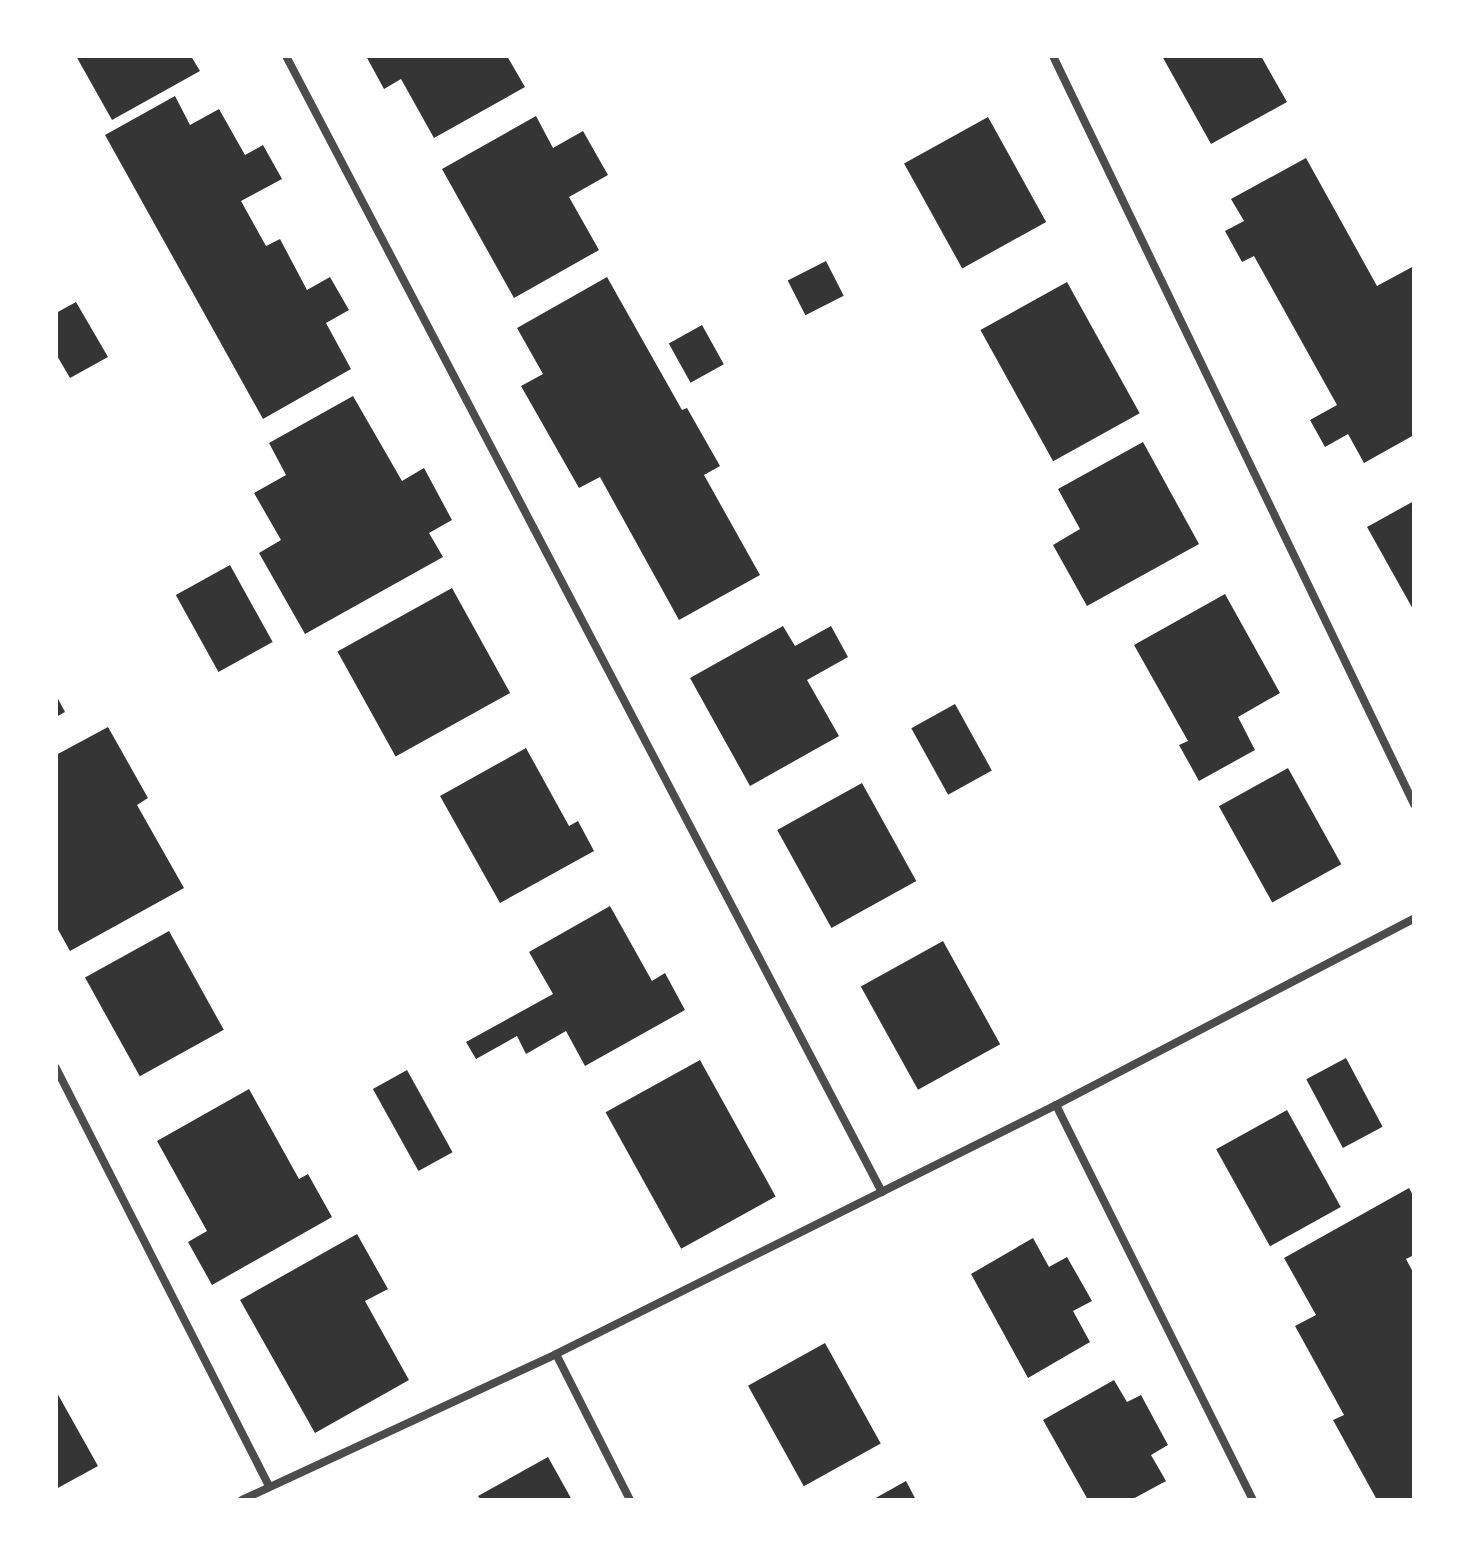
<!DOCTYPE html>
<html>
<head>
<meta charset="utf-8">
<style>
  body { margin:0 }
  #map { position:relative; width:1470px; height:1556px; overflow:hidden; background:#fff; font-family:Jost,sans-serif }
  div>[style] { position:absolute }
  .building>* { inset:0; background:#353535; transform-origin:0 0 }
  .minor>* { height:8px; margin:-4px; padding:0 4px; transform-origin:4px; border-radius:4px; background:#4c4c4c }
  span { translate:-50% -50%; white-space:nowrap; text-align:center; line-height:1.15; -webkit-text-stroke:8px #fff; paint-order:stroke }
  .frame { position:absolute; inset:0; border:58px solid #fff; pointer-events:none }
</style>
</head>
<body>
<div id="map">
  <div class="building">
    <i style="clip-path:polygon(76px 56px,191px 56px,200px 71px,112px 120px)"></i>
    <i style="clip-path:polygon(366px 56px,507px 56px,525px 87px,434px 138px,401px 79px,384px 89px)"></i>
    <i style="clip-path:polygon(1162px 56px,1261px 56px,1287px 102px,1211px 144px)"></i>
    <i style="clip-path:polygon(175px 96px,190px 125px,219px 109px,245px 155px,263px 145px,282px 179px,241px 201px,266px 246px,280px 239px,307px 290px,330px 277px,349px 310px,326px 323px,351px 369px,263px 419px,105px 135px)"></i>
    <i style="clip-path:polygon(536px 116px,553px 148px,583px 131px,608px 175px,569px 197px,599px 250px,514px 298px,442px 169px)"></i>
    <i style="left:988px;top:117px;width:120px;height:96px;rotate:61deg"></i>
    <i style="clip-path:polygon(1306px 158px,1377px 286px,1414px 266px,1414px 435px,1364px 463px,1348px 434px,1325px 447px,1310px 420px,1337px 405px,1254px 256px,1242px 262px,1225px 231px,1244px 221px,1231px 199px)"></i>
    <i style="left:826px;top:261px;width:39px;height:43px;rotate:63deg"></i>
    <i style="clip-path:polygon(607px 277px,682px 410px,687px 408px,720px 466px,704px 475px,760px 575px,679px 620px,600px 477px,579px 488px,521px 386px,543px 374px,517px 328px)"></i>
    <i style="left:1067px;top:282px;width:150px;height:99px;rotate:61deg"></i>
    <i style="clip-path:polygon(76px 302px,108px 357px,70px 378px,56px 354px,56px 313px)"></i>
    <i style="left:702px;top:325px;width:45px;height:38px;rotate:61deg"></i>
    <i style="clip-path:polygon(353px 396px,402px 481px,424px 468px,452px 520px,429px 533px,443px 557px,305px 634px,259px 553px,281px 540px,254px 493px,286px 475px,269px 443px)"></i>
    <i style="clip-path:polygon(1143px 442px,1199px 544px,1087px 606px,1053px 545px,1080px 529px,1058px 489px)"></i>
    <i style="clip-path:polygon(1414px 501px,1414px 611px,1367px 527px)"></i>
    <i style="left:230px;top:565px;width:88px;height:62px;rotate:61deg"></i>
    <i style="left:452px;top:588px;width:120px;height:131px;rotate:61deg"></i>
    <i style="clip-path:polygon(1225px 594px,1280px 693px,1238px 717px,1255px 750px,1199px 781px,1179px 745px,1188px 741px,1134px 645px)"></i>
    <i style="clip-path:polygon(783px 626px,795px 646px,831px 626px,848px 657px,807px 680px,839px 736px,750px 786px,690px 678px)"></i>
    <i style="clip-path:polygon(56px 695px,65px 712px,56px 717px)"></i>
    <i style="left:955px;top:704px;width:76px;height:50px;rotate:61deg"></i>
    <i style="clip-path:polygon(108px 727px,148px 798px,137px 805px,184px 888px,70px 951px,56px 926px,56px 755px)"></i>
    <i style="clip-path:polygon(526px 748px,569px 826px,578px 821px,594px 851px,500px 903px,440px 796px)"></i>
    <i style="left:1288px;top:768px;width:110px;height:79px;rotate:61deg"></i>
    <i style="left:862px;top:783px;width:112px;height:97px;rotate:61deg"></i>
    <i style="clip-path:polygon(610px 906px,652px 981px,665px 973px,685px 1010px,585px 1066px,566px 1031px,526px 1054px,517px 1036px,476px 1059px,466px 1042px,553px 994px,529px 952px)"></i>
    <i style="left:169px;top:931px;width:113px;height:96px;rotate:61deg"></i>
    <i style="left:943px;top:941px;width:118px;height:94px;rotate:61deg"></i>
    <i style="left:1346px;top:1058px;width:78px;height:45px;rotate:62deg"></i>
    <i style="left:700px;top:1060px;width:156px;height:108px;rotate:61deg"></i>
    <i style="left:407px;top:1070px;width:94px;height:39px;rotate:61deg"></i>
    <i style="clip-path:polygon(249px 1089px,299px 1179px,308px 1174px,332px 1217px,212px 1285px,188px 1242px,207px 1231px,157px 1141px)"></i>
    <i style="left:1287px;top:1110px;width:111px;height:81px;rotate:61deg"></i>
    <i style="clip-path:polygon(1409px 1188px,1414px 1197px,1414px 1255px,1406px 1259px,1414px 1274px,1414px 1500px,1377px 1500px,1333px 1420px,1344px 1415px,1295px 1326px,1316px 1315px,1284px 1258px)"></i>
    <i style="clip-path:polygon(357px 1234px,388px 1289px,365px 1301px,409px 1380px,315px 1433px,240px 1300px)"></i>
    <i style="clip-path:polygon(1033px 1238px,1049px 1267px,1067px 1257px,1092px 1301px,1073px 1311px,1090px 1342px,1028px 1378px,971px 1274px)"></i>
    <i style="left:825px;top:1343px;width:115px;height:88px;rotate:61deg"></i>
    <i style="clip-path:polygon(1114px 1380px,1127px 1402px,1141px 1395px,1168px 1445px,1151px 1455px,1166px 1481px,1131px 1500px,1088px 1500px,1043px 1420px)"></i>
    <i style="clip-path:polygon(56px 1391px,98px 1466px,56px 1489px)"></i>
    <i style="clip-path:polygon(548px 1457px,572px 1500px,481px 1500px,478px 1496px)"></i>
    <i style="clip-path:polygon(906px 1481px,916px 1500px,872px 1500px)"></i>
  </div>
  <div class="minor">
    <i style="left:286px;top:56px;width:1283px;rotate:62.32deg"></i>
    <i style="left:1053px;top:56px;width:831px;rotate:64.24deg"></i>
    <i style="left:56px;top:1068px;width:469px;rotate:63deg"></i>
    <i style="left:1056px;top:1105px;width:441px;rotate:63.5deg"></i>
    <i style="left:556px;top:1354px;width:164px;rotate:63.1deg"></i>
    <i style="left:242px;top:1500px;width:346px;rotate:-24.9deg"></i>
    <i style="left:556px;top:1354px;width:559px;rotate:-26.47deg"></i>
    <i style="left:1056px;top:1105px;width:403px;rotate:-27.5deg"></i>
  </div>
  <div class="frame"></div>
</div>
</body>
</html>
